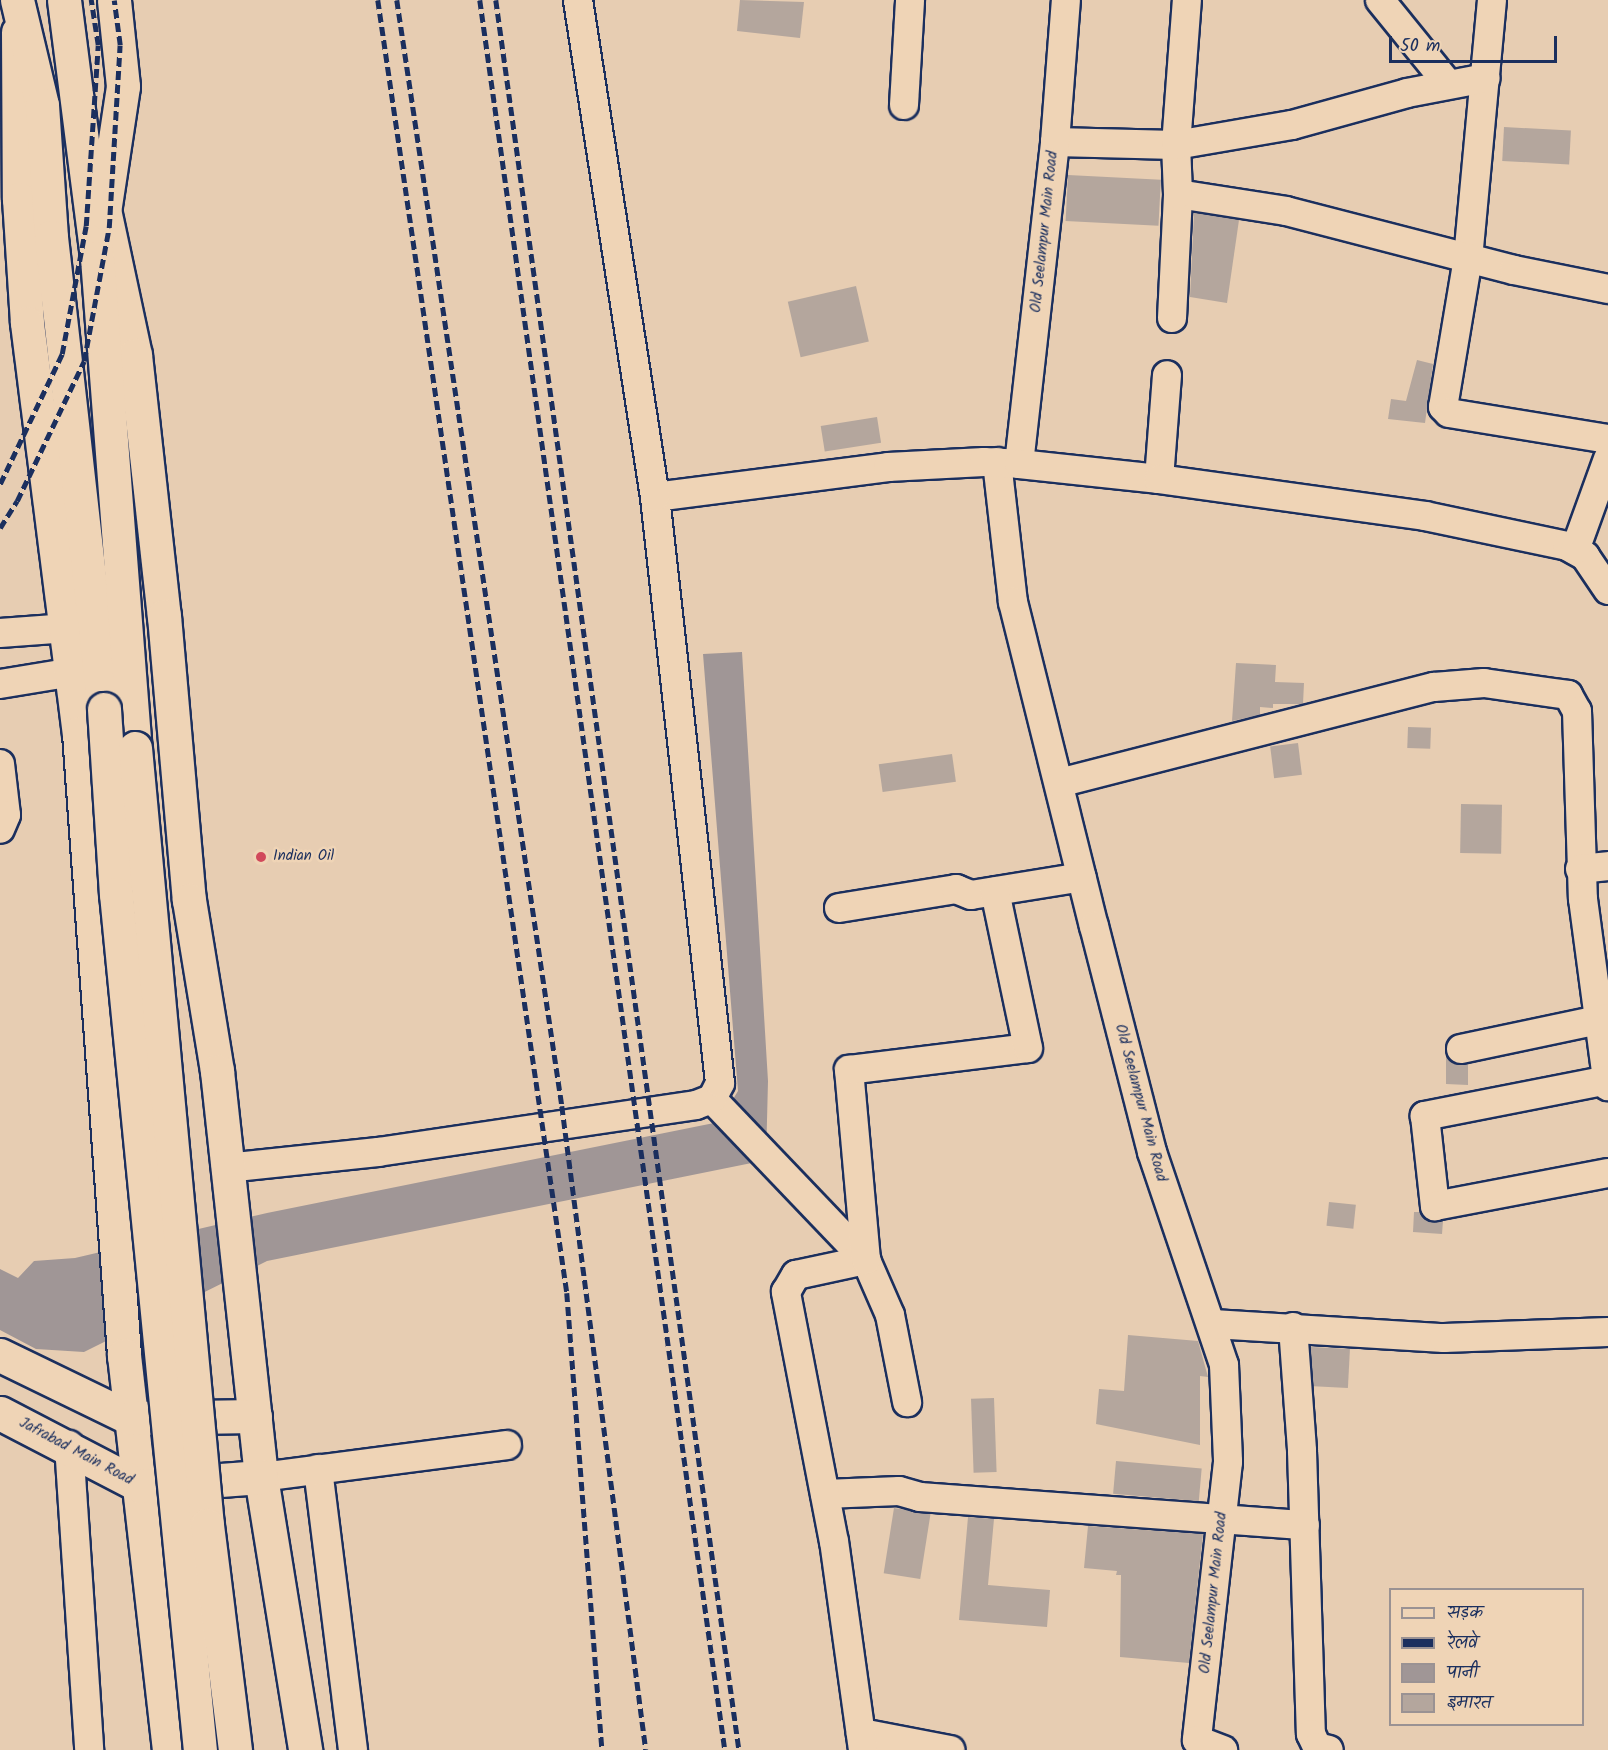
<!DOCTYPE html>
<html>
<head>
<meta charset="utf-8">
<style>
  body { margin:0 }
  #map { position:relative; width:1608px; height:1750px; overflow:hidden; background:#e7cdb2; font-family:Kalam,"Playpen Sans Deva",sans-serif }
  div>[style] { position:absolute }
  .water>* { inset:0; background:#a09696 }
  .building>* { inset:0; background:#b4a69d; transform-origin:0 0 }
  .roads { filter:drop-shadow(2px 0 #1b2f5e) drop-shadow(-2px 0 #1b2f5e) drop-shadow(0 2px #1b2f5e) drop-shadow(0 -2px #1b2f5e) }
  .minor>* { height:28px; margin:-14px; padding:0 14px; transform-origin:14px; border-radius:14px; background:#efd4b6 }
  .major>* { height:33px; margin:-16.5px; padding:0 16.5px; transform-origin:16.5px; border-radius:16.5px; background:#efd4b6 }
  .highway>* { height:33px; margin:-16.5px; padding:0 16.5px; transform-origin:16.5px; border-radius:16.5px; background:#efd4b6 }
  .rail>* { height:4.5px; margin-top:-2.25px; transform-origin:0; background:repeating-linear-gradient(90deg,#1b2f5e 0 9px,transparent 0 13.5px) }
  .bridges { filter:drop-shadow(2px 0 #1b2f5e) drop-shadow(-2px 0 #1b2f5e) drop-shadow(0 2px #1b2f5e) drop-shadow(0 -2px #1b2f5e) }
  .highway-bridge>* { height:33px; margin:-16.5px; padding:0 16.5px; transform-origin:16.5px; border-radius:16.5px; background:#efd4b6 }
  .dots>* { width:16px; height:16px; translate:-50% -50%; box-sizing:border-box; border:3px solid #efd4b6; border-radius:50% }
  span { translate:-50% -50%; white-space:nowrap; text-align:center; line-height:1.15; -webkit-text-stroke:5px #efd4b6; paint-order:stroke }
  .street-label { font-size:15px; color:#1b2f5e }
  .poi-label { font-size:15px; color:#1b2f5e }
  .left { translate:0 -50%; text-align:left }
  .legend { position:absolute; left:1389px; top:1588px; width:195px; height:138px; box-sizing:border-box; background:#efd4b6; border:2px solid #9a9293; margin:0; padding:8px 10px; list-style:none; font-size:18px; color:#1b2f5e }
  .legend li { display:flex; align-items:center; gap:12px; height:30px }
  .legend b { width:30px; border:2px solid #9a9293 }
  .scale { position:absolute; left:1389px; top:36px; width:168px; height:27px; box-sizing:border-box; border:3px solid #1b2f5e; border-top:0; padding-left:8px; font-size:18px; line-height:21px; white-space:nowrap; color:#1b2f5e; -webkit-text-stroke:4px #efd4b6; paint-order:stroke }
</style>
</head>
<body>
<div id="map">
  <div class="water">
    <i style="clip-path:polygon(742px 652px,768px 1081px,766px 1160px,267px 1261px,84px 1352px,36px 1349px,0 1330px,0 1269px,18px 1278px,34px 1261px,75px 1258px,267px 1213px,719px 1122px,738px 1091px,703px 654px)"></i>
  </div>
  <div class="building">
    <i style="clip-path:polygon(740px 0,804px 2px,800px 38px,737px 31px)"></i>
    <i style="left:1504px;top:127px;width:67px;height:34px;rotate:3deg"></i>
    <i style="left:1068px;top:175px;width:93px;height:46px;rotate:3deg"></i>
    <i style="clip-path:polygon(1194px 213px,1239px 220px,1227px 303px,1190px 297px)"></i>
    <i style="left:856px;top:286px;width:57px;height:70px;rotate:77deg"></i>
    <i style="clip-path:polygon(1417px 360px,1433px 364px,1425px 423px,1388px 419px,1391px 399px,1406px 401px)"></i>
    <i style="left:877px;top:417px;width:26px;height:57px;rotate:81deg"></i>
    <i style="clip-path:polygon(1236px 663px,1276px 665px,1275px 682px,1304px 683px,1303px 704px,1273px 704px,1273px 708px,1260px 707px,1260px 715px,1232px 721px)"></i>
    <i style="left:1408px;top:727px;width:23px;height:21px;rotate:2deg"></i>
    <i style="left:1298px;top:743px;width:32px;height:28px;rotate:83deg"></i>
    <i style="left:952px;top:754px;width:28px;height:74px;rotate:82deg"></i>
    <i style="left:1461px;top:804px;width:41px;height:49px;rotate:1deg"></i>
    <i style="clip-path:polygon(1446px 1056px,1455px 1064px,1468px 1064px,1468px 1085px,1446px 1084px)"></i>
    <i style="left:1329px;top:1202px;width:27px;height:24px;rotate:6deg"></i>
    <i style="clip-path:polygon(1414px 1212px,1420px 1212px,1430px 1222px,1443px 1221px,1442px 1234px,1413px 1232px)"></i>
    <i style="clip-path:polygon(1128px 1335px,1198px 1341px,1208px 1377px,1200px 1376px,1200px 1445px,1096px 1424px,1099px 1389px,1124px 1391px)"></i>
    <i style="left:1311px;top:1347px;width:39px;height:39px;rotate:3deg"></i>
    <i style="left:994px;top:1398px;width:74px;height:23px;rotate:88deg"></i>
    <i style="left:1116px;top:1461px;width:86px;height:33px;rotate:5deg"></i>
    <i style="left:894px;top:1508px;width:37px;height:66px;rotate:9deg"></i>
    <i style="clip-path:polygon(968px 1517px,994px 1519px,988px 1585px,1050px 1590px,1047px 1627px,959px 1620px)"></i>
    <i style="clip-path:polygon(1088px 1526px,1203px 1534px,1189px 1663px,1120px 1657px,1121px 1575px,1116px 1575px,1117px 1571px,1084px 1568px)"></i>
  </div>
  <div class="roads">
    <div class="minor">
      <i style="left:1380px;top:0;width:108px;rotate:51deg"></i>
      <i style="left:1492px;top:0;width:259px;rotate:95.3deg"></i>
      <i style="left:1468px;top:258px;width:151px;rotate:99.5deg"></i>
      <i style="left:1443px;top:407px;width:8px;rotate:45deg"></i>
      <i style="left:1449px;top:413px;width:161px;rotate:9.3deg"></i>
      <i style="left:904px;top:105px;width:105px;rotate:-86.7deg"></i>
      <i style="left:1055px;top:142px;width:121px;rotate:1.4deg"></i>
      <i style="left:1176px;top:145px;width:118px;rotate:-9.8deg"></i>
      <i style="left:1292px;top:125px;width:119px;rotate:-15.5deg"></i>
      <i style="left:1407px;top:93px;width:80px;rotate:-10.8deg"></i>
      <i style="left:1178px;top:194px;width:109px;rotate:8.9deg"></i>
      <i style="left:1286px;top:211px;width:236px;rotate:14.5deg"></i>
      <i style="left:1514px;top:270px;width:96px;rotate:11.4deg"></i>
      <i style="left:1172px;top:318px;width:124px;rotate:-87.2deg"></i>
      <i style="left:1178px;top:194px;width:49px;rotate:-92.3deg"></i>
      <i style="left:1176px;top:145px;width:145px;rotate:-85.7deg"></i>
      <i style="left:997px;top:462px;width:141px;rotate:83.5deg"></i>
      <i style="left:1013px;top:602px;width:334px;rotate:76deg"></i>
      <i style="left:1094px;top:926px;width:233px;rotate:75.6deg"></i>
      <i style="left:1152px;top:1152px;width:225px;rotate:71.3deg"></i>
      <i style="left:1224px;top:1365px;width:97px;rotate:87.6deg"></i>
      <i style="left:1228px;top:1462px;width:280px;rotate:96.4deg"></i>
      <i style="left:1197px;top:1740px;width:28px;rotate:21deg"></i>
      <i style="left:1019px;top:464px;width:324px;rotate:-83.6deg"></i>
      <i style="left:1055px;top:142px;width:142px;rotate:-85.6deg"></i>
      <i style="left:1159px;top:479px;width:104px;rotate:-85.6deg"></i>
      <i style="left:655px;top:497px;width:235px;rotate:-7.3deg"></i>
      <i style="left:888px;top:467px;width:96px;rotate:-3deg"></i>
      <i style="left:984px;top:462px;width:35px;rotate:3deg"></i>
      <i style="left:1019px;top:464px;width:141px;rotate:6.1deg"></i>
      <i style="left:1159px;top:479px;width:269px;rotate:7.9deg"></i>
      <i style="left:1425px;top:516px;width:145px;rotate:11.9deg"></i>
      <i style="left:1567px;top:546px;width:21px;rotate:29deg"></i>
      <i style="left:1585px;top:556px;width:41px;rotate:55.9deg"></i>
      <i style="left:1575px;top:550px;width:97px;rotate:-70.1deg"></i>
      <i style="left:0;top:633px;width:68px;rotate:-4.2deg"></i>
      <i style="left:0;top:684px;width:74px;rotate:-9.3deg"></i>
      <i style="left:0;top:764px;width:51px;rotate:83.3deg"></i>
      <i style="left:6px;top:815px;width:15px;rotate:113deg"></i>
      <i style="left:1059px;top:783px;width:387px;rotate:-14.4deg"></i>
      <i style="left:1434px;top:687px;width:50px;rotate:-4.6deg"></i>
      <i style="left:1484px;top:683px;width:85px;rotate:8.1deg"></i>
      <i style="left:1568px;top:695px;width:18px;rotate:61deg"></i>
      <i style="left:1577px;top:711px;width:188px;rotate:88.2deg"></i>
      <i style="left:1583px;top:899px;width:189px;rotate:82.4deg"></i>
      <i style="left:1580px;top:869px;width:28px;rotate:-6deg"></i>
      <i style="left:839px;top:908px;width:119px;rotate:-9.2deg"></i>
      <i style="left:956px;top:889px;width:16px;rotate:22deg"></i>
      <i style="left:971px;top:895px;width:112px;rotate:-9.2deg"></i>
      <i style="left:1461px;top:1049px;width:150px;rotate:-11.9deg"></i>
      <i style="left:1608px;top:1080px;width:187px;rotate:168.9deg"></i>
      <i style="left:1425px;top:1116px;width:91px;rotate:83.7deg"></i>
      <i style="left:1435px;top:1206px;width:176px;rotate:-10.8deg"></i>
      <i style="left:712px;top:1099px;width:223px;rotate:46.3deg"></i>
      <i style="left:866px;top:1260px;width:60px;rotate:66.4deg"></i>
      <i style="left:890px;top:1315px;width:89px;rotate:78.9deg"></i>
      <i style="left:226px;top:1168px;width:153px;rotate:-6deg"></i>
      <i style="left:378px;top:1152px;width:321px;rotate:-8.4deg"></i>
      <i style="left:696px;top:1105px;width:17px;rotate:-21deg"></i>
      <i style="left:712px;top:1099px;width:18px;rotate:-63deg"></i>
      <i style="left:720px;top:1083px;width:590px;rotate:-96.33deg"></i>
      <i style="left:655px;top:497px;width:503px;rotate:-98.81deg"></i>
      <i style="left:1213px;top:1324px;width:231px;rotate:3.5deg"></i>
      <i style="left:1444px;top:1338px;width:164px;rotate:-2.1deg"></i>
      <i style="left:1293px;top:1327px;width:124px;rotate:85.8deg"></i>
      <i style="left:1302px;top:1451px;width:283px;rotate:88.2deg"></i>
      <i style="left:1311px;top:1734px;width:14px;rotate:65deg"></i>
      <i style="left:1317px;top:1747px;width:12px;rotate:14deg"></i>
      <i style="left:69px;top:1445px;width:306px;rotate:86.2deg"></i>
      <i style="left:318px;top:1469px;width:283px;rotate:82.9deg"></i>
      <i style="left:261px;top:1477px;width:248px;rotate:-7.4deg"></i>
      <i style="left:825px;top:1494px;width:74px;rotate:-2.3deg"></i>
      <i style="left:899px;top:1491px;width:22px;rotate:16deg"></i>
      <i style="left:920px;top:1497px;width:386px;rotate:4.2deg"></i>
      <i style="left:861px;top:1733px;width:91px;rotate:10.8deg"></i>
      <i style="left:863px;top:1750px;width:210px;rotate:-97.9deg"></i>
      <i style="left:834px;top:1542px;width:255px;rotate:-100.9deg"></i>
      <i style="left:786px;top:1292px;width:20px;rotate:-60deg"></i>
      <i style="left:796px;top:1275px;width:72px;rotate:-12.1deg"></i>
      <i style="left:866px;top:1260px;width:191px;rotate:-95.1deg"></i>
      <i style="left:849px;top:1070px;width:180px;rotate:-7deg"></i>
      <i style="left:1028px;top:1048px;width:160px;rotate:-101.9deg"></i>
    </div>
    <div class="major">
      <i style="left:18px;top:32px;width:167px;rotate:89.7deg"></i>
      <i style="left:19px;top:199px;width:124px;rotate:86.3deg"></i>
      <i style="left:27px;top:323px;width:413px;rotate:82.8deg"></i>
      <i style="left:79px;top:733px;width:624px;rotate:85.86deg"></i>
      <i style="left:124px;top:1355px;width:398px;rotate:83.5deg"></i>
      <i style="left:102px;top:200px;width:158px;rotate:78deg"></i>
      <i style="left:135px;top:355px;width:263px;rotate:83.7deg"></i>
      <i style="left:164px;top:616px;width:285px;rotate:85deg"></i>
      <i style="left:189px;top:900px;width:173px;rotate:80.7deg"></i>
      <i style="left:217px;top:1071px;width:408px;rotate:83.8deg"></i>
      <i style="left:261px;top:1477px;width:277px;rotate:80.8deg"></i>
      <i style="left:0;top:1355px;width:144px;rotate:25.9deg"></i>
      <i style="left:130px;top:1418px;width:125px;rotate:-0.9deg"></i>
      <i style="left:0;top:1413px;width:158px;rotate:27.5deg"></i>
      <i style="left:140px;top:1486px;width:121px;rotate:-4.3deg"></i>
    </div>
    <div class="highway">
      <i style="left:17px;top:0;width:108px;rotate:76.6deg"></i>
      <i style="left:42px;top:105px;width:132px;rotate:86.1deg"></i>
      <i style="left:51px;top:237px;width:475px;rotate:83.6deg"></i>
      <i style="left:64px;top:0;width:260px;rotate:82.7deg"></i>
      <i style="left:97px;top:258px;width:491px;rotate:85.6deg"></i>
      <i style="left:104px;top:212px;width:127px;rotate:-81.4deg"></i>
      <i style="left:123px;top:86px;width:86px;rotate:-96deg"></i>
    </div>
  </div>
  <div class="rail">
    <i style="left:378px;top:0;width:1307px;rotate:81.68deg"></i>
    <i style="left:567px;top:1293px;width:458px;rotate:85.6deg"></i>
    <i style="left:397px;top:0;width:1118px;rotate:81.51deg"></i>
    <i style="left:562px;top:1106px;width:649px;rotate:82.57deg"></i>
    <i style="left:480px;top:0;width:1767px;rotate:82.03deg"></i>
    <i style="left:496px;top:0;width:1767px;rotate:82.09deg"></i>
    <i style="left:0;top:484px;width:144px;rotate:-64.5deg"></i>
    <i style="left:62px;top:354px;width:130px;rotate:-79.4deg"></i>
    <i style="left:86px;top:226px;width:181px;rotate:-86.2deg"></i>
    <i style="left:98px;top:45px;width:46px;rotate:-98.8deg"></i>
    <i style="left:0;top:528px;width:32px;rotate:-58deg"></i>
    <i style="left:17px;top:501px;width:155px;rotate:-64.4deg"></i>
    <i style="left:84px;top:361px;width:135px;rotate:-79.4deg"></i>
    <i style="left:109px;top:228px;width:183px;rotate:-86.6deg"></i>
    <i style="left:120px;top:45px;width:45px;rotate:-97.6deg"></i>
  </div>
  <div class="bridges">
    <div class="highway-bridge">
      <i style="left:104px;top:709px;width:185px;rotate:86.3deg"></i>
      <i style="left:116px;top:894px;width:860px;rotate:84.4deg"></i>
      <i style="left:135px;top:748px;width:780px;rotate:84.71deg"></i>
      <i style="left:207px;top:1525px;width:227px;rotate:82.9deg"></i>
    </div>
  </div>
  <div class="dots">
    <i style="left:261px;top:857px;background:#d1495b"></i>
  </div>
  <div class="street-label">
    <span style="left:1045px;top:232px;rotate:-84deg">Old Seelampur Main Road</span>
    <span style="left:1140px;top:1103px;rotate:75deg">Old Seelampur Main Road</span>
    <span style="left:76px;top:1452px;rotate:28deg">Jafrabad Main Road</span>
    <span style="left:1214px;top:1593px;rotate:-84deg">Old Seelampur Main Road</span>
  </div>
  <div class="poi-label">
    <span class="left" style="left:273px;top:857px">Indian Oil</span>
  </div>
  <ul class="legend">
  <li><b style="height:8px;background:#efd4b6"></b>सड़क</li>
  <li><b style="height:8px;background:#1b2f5e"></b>रेलवे</li>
  <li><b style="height:16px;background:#a09696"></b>पानी</li>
  <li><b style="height:16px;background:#b4a69d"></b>इमारत</li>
  </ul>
  <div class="scale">50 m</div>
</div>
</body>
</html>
